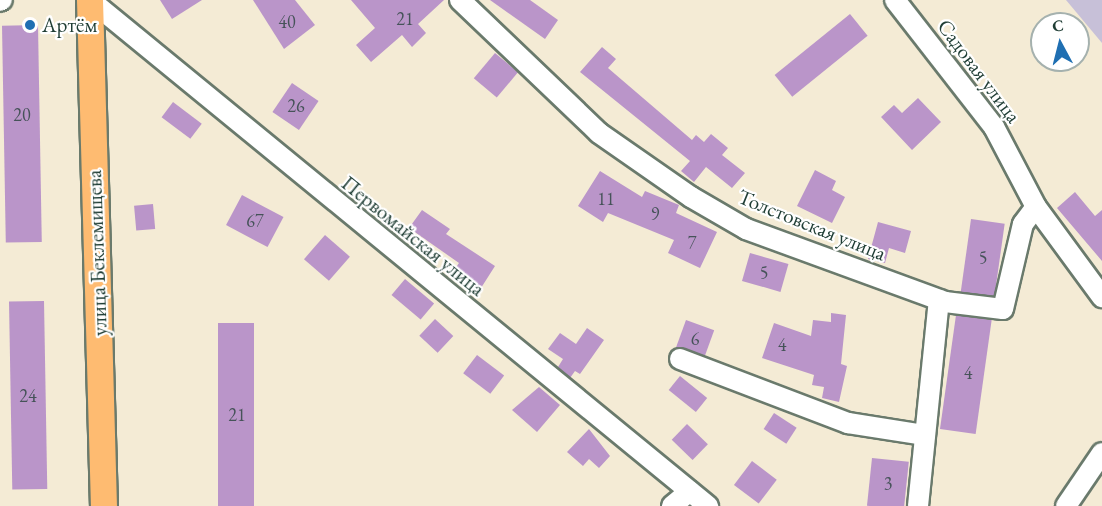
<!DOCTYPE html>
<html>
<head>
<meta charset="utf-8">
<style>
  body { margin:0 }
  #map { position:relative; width:1102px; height:506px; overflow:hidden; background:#f4ebd5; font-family:"EB Garamond",serif }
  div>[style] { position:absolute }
  .industrial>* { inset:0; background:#c7c0d8 }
  .building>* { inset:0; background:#ba95c9; transform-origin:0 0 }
  .roads { filter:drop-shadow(2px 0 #6a7a6c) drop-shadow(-2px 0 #6a7a6c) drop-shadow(0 2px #6a7a6c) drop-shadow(0 -2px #6a7a6c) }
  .minor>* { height:20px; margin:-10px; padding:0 10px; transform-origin:10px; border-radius:10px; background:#fff }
  .major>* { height:26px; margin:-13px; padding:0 13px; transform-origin:13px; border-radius:13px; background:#febb71 }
  .dots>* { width:16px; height:16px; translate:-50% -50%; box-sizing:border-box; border:3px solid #fff; border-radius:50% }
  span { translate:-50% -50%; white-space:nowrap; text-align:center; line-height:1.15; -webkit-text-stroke:4.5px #fff; paint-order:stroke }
  .number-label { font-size:18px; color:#465359 }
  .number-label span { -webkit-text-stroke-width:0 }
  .poi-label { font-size:21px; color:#1f3d34 }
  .left { translate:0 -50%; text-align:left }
  .street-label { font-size:21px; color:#1f3d34 }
  .north { position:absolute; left:1030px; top:12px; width:60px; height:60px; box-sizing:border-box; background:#fff; border:2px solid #a5b1ae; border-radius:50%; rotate:353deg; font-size:16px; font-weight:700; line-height:24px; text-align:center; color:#1f3d34 }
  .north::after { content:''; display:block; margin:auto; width:21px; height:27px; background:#1f6fb2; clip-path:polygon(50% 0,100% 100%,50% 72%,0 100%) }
</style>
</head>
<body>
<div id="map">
  <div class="industrial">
    <i style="clip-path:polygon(1066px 0,1102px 0,1102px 43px)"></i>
  </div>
  <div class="building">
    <i style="clip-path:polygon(160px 0,202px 0,172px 19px)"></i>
    <i style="clip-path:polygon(253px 0,295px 0,315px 25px,284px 49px)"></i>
    <i style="clip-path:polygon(351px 0,444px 0,418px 24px,426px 33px,412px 47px,402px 35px,371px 62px,356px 45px,375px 28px)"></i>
    <i style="clip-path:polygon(490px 0,530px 0,558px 20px,545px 39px)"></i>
    <i style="left:850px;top:14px;width:28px;height:97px;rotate:51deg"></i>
    <i style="left:38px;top:25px;width:217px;height:36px;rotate:89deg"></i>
    <i style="clip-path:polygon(602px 47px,616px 59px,608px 68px,692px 140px,696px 135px,704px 142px,711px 134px,728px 148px,722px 155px,745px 173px,732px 188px,706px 167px,694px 182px,681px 171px,690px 161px,580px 72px)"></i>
    <i style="left:495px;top:53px;width:30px;height:33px;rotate:40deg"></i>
    <i style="left:292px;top:83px;width:32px;height:35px;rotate:34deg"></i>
    <i style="clip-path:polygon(918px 98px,941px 122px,912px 150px,881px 117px,894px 105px,902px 113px)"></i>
    <i style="left:173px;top:102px;width:36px;height:19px;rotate:37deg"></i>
    <i style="clip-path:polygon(815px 170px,836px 181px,832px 190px,845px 197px,832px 223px,797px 206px)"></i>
    <i style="clip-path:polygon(600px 171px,642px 197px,645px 191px,679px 205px,676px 213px,717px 232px,700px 268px,668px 253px,674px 240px,608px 213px,603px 222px,578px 206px)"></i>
    <i style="clip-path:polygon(1075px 192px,1095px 216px,1102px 210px,1102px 261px,1057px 208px)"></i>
    <i style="left:242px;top:195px;width:47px;height:34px;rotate:28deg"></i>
    <i style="left:153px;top:204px;width:25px;height:19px;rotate:85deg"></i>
    <i style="clip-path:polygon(422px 210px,450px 229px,446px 234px,495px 266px,481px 288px,454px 270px,459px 263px,409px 228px)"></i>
    <i style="left:971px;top:219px;width:34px;height:74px;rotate:8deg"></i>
    <i style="clip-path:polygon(878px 222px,911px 231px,905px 253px,889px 248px,885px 263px,868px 259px)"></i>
    <i style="left:325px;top:235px;width:33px;height:32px;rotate:41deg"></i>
    <i style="left:750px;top:253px;width:40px;height:29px;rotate:16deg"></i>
    <i style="left:405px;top:279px;width:38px;height:21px;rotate:40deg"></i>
    <i style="left:44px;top:301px;width:188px;height:35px;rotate:89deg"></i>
    <i style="clip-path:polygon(831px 313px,846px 315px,841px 364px,847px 366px,839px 402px,822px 398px,824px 387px,812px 385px,814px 375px,762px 358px,774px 323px,811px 336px,813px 320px,831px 322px)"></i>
    <i style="left:956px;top:315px;width:36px;height:115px;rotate:8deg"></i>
    <i style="left:435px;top:319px;width:25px;height:23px;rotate:43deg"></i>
    <i style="left:686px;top:320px;width:30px;height:30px;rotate:20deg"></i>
    <i style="left:218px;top:323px;width:36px;height:183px"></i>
    <i style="clip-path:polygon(587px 328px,604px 340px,580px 374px,575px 371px,570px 378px,558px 367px,563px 359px,548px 349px,560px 333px,576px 344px)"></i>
    <i style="left:477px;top:355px;width:34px;height:23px;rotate:37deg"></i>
    <i style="left:680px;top:376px;width:35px;height:18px;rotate:39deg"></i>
    <i style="clip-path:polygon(539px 387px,560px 405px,537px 432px,512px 410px)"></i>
    <i style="left:774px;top:413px;width:27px;height:19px;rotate:33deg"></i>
    <i style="left:687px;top:424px;width:29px;height:22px;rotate:44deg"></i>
    <i style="clip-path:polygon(589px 429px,610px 456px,599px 468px,589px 459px,583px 466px,567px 452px)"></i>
    <i style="left:872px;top:458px;width:37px;height:48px;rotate:6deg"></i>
    <i style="left:752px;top:461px;width:31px;height:30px;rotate:37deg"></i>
  </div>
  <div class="roads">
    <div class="minor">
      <i style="left:90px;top:0;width:799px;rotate:39.31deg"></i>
      <i style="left:460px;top:0;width:192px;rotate:43.7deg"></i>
      <i style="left:599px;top:133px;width:112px;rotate:34.8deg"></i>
      <i style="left:691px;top:197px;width:64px;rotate:30.2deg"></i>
      <i style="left:746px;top:229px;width:212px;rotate:20.1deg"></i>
      <i style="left:945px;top:302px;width:58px;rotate:6.9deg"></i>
      <i style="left:1003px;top:309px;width:87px;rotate:-76.8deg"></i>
      <i style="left:1023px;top:224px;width:21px;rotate:-53deg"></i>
      <i style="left:895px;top:0;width:161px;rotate:52.1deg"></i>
      <i style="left:994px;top:127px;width:90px;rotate:62.3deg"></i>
      <i style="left:1036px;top:207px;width:112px;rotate:53.7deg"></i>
      <i style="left:0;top:1px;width:2px;rotate:-27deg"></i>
      <i style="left:680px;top:359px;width:180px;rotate:20.9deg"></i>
      <i style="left:848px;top:423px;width:78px;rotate:8.9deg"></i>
      <i style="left:672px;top:506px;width:23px;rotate:-40deg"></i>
      <i style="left:918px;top:506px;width:207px;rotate:-84.2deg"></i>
      <i style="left:1066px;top:506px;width:64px;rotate:-55.8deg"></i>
    </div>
    <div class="major">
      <i style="left:90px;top:0;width:506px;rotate:88.42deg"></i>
    </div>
  </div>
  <div class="dots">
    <i style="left:30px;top:25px;background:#1f6fb2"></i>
  </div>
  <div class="number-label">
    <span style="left:405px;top:19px">21</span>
    <span style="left:287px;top:22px">40</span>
    <span style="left:296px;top:106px">26</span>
    <span style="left:22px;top:115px">20</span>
    <span style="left:606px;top:199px">11</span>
    <span style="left:655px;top:214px">9</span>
    <span style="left:255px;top:221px">67</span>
    <span style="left:692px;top:243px">7</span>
    <span style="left:983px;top:258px">5</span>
    <span style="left:764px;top:273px">5</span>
    <span style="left:695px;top:339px">6</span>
    <span style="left:782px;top:345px">4</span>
    <span style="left:968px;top:373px">4</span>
    <span style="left:28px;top:396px">24</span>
    <span style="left:237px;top:415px">21</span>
    <span style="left:888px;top:484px">3</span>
  </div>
  <div class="poi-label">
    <span class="left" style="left:42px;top:25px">Артём</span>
  </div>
  <div class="street-label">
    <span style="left:979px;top:71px;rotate:53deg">Садовая улица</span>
    <span style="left:812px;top:225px;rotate:22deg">Толстовская улица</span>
    <span style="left:413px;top:236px;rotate:39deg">Первомайская улица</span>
    <span style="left:97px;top:253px;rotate:-92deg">улица Беклемищева</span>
  </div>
  <div class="north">С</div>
</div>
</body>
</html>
